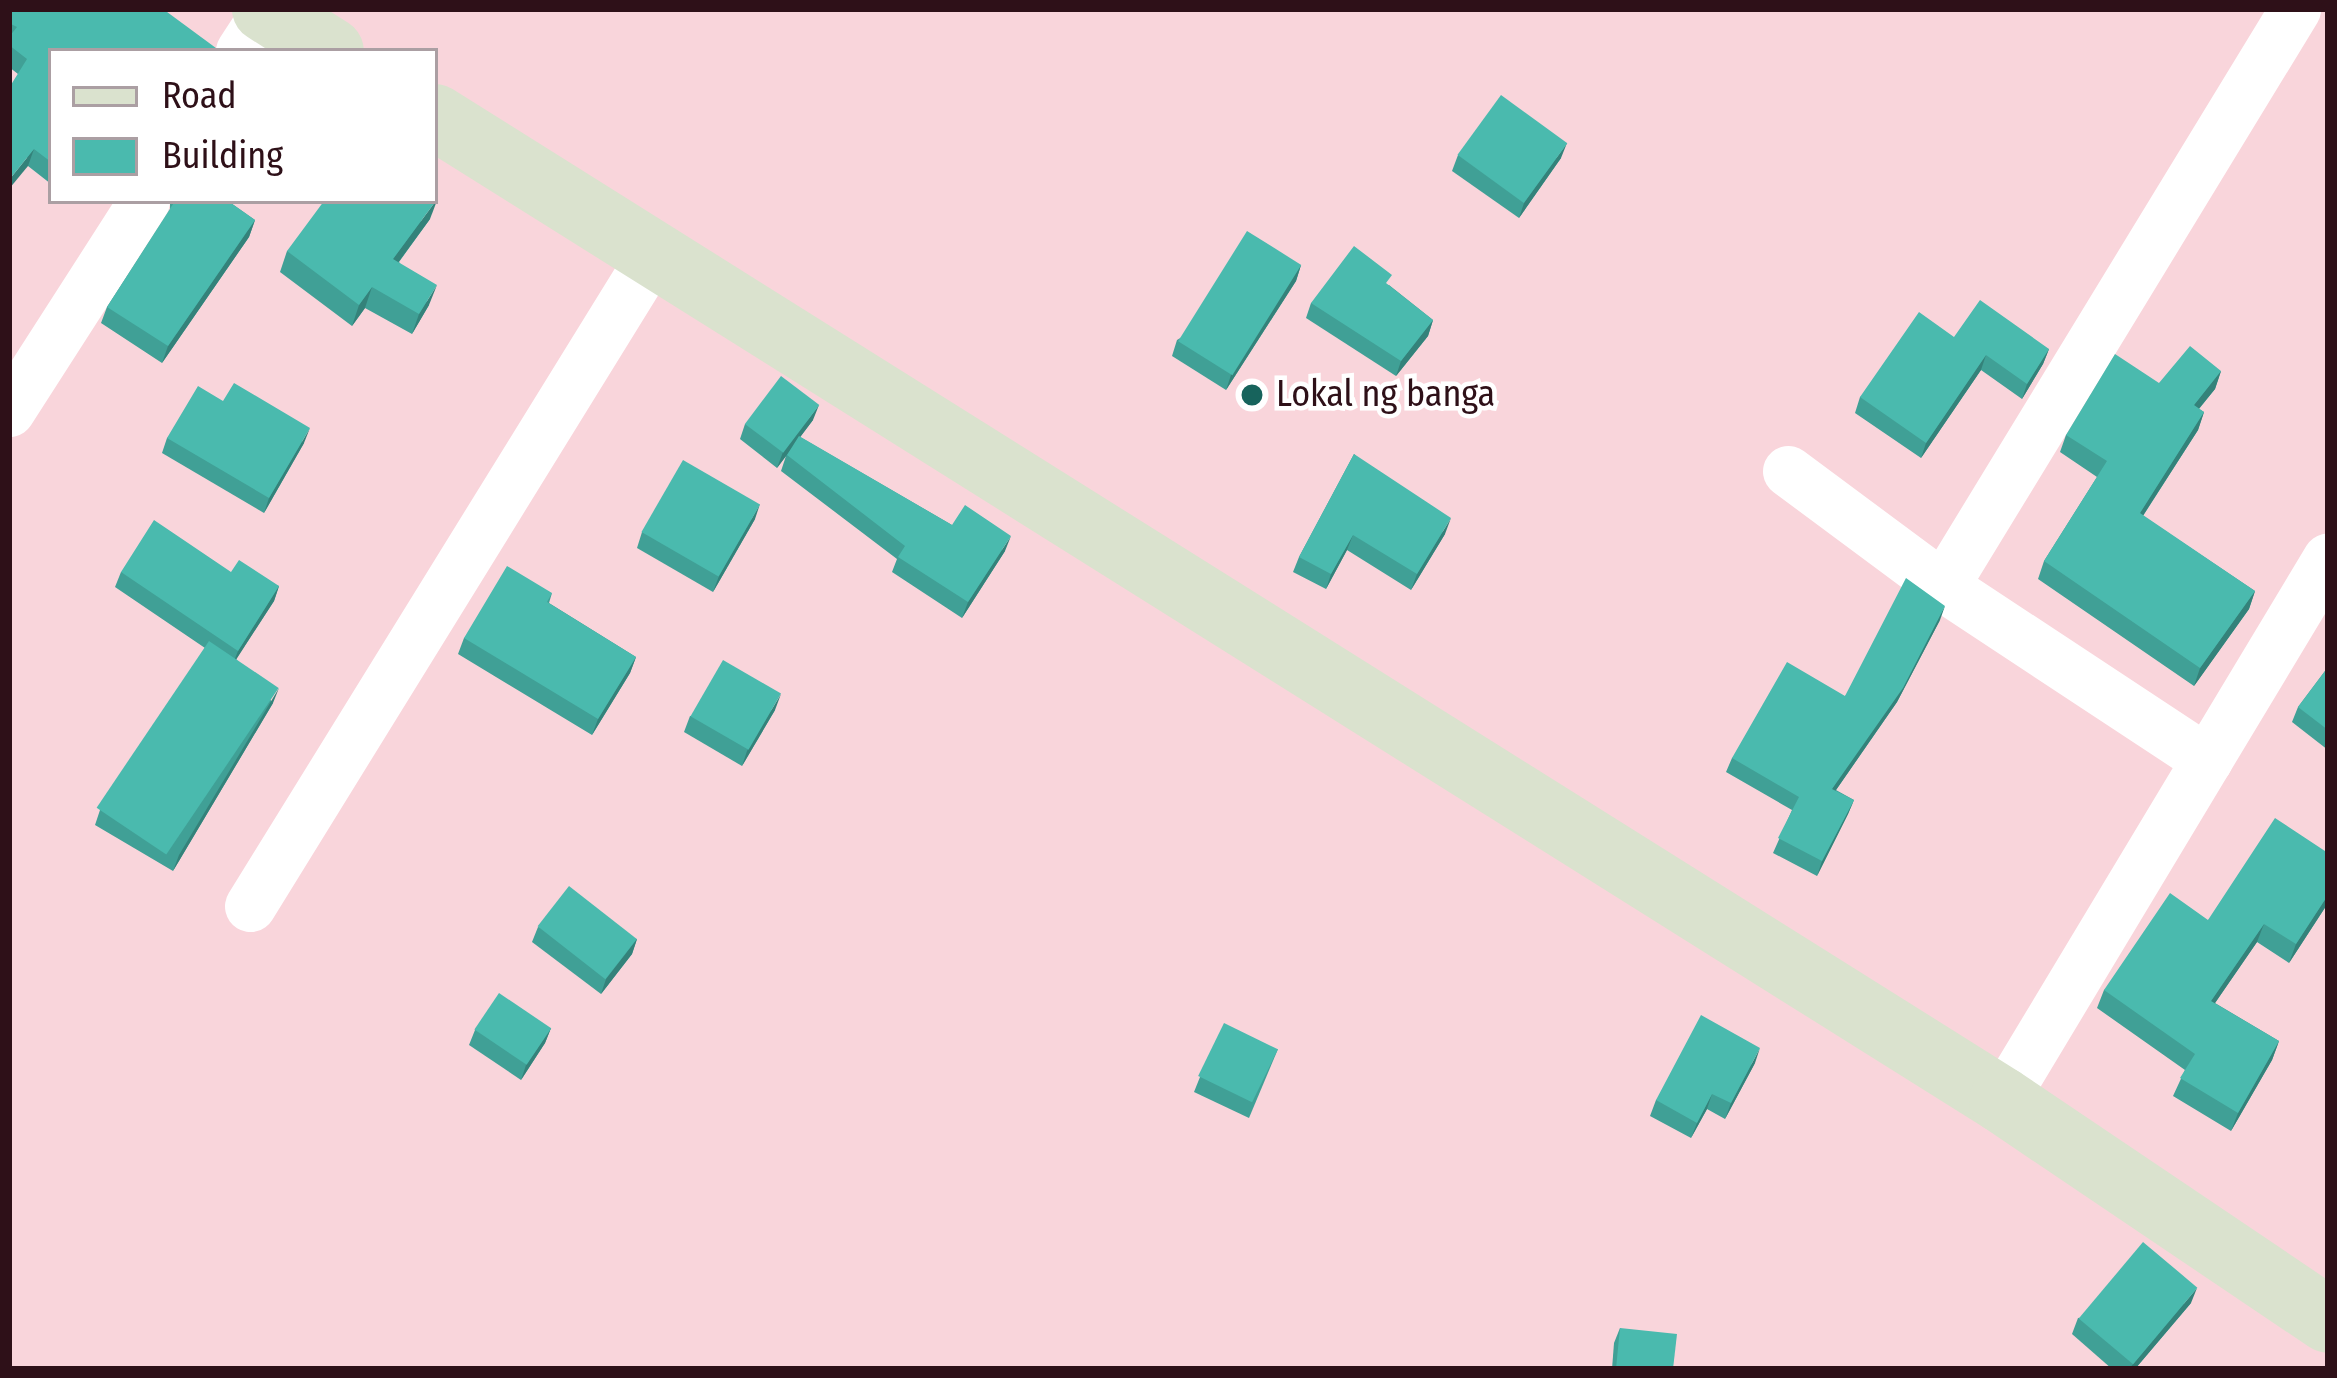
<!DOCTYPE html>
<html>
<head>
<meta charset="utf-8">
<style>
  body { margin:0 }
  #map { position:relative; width:2337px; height:1378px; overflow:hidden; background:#f9d5db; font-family:"Fira Sans Condensed",sans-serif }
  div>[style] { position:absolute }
  .street>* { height:51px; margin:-25.5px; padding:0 25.5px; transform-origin:25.5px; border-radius:25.5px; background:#fff }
  .secondary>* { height:66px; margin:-33px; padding:0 33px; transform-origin:33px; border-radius:33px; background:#dae2ce }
  .wall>* { inset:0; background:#40a096 }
  .shaded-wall>* { inset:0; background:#34827a }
  .building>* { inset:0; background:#4abaae; transform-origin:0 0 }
  .dots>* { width:33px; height:33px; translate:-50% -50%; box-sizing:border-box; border:6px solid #fff; border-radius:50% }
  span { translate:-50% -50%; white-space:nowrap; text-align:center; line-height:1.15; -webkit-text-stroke:9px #fff; paint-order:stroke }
  .poi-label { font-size:36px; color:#2e1018 }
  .left { translate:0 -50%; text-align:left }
  .frame { position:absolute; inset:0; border:12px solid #2e1018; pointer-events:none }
  .legend { position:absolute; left:48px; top:48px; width:390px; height:156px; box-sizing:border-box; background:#fff; border:3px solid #ab9fa3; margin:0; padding:15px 21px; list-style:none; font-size:36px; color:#2e1018 }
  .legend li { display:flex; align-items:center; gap:24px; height:60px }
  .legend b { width:60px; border:3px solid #ab9fa3 }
</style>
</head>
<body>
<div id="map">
  <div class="street">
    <i style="left:241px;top:51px;width:48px;rotate:-57deg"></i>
    <i style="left:9px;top:411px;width:250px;rotate:-57.3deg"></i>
    <i style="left:1788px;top:471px;width:193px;rotate:36.6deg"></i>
    <i style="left:1943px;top:586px;width:316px;rotate:33.4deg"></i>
    <i style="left:1943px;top:586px;width:676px;rotate:-58.61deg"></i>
    <i style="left:250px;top:906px;width:766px;rotate:-58.28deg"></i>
    <i style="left:2002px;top:1100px;width:632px;rotate:-58.97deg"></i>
  </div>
  <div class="secondary">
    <i style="left:265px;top:9px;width:78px;rotate:32.5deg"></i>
    <i style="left:435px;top:117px;width:1850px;rotate:32.1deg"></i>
    <i style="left:2002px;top:1100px;width:393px;rotate:34deg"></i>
  </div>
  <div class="wall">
    <i style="clip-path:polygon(9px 9px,51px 51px,51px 184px,28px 166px,18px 74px,9px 67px)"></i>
    <i style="clip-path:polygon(1458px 155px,1561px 158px,1519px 218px,1452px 171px)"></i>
    <i style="clip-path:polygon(170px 201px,228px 201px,255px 220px,249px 237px,162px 363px,101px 323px,107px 307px,170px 210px)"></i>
    <i style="clip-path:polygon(430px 219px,399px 262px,429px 305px,412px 334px,365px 308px,352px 326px,280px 272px,287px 251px)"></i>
    <i style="clip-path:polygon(1301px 265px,1296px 281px,1226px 390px,1172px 356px,1177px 340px)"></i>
    <i style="clip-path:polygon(1389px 285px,1433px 320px,1428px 336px,1396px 376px,1306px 318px,1311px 303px)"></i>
    <i style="clip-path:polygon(1954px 337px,2049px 349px,2043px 364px,2022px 399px,1981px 370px,1921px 458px,1855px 413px,1860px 397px)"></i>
    <i style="clip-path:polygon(2221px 371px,2215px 389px,2199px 409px,2204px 412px,2198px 430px,2143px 516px,2255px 591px,2249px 609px,2194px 686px,2038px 579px,2044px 561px,2097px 477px,2060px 452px,2066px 435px,2159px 383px)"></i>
    <i style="clip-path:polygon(223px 401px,304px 443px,264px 513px,162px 453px,167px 438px)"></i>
    <i style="clip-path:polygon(813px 420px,800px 437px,952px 525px,1005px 551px,962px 618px,892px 572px,897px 559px,781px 471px,786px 456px,777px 468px,740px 439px,745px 424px)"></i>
    <i style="clip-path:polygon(1354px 454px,1445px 534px,1411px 590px,1347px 550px,1326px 589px,1293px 572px,1299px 557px)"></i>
    <i style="clip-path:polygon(755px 519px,713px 592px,637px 548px,642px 532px)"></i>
    <i style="clip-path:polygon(121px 572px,231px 572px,279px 586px,274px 601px,236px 659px,273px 703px,173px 871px,95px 825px,100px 810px,205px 648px,115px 587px)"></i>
    <i style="clip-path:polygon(552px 593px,549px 603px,636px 657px,630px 673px,592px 735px,458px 654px,464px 638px)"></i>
    <i style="clip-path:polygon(1940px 620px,1897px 702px,1836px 790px,1854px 800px,1848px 814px,1817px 876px,1773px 853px,1792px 810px,1726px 772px,1732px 758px,1845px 696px)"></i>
    <i style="clip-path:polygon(2328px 667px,2328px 750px,2292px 722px,2298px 707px)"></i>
    <i style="clip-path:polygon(775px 710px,742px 766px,684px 732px,690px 716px)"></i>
    <i style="clip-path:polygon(2328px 853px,2328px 903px,2289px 963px,2257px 942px,2215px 1003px,2279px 1041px,2272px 1060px,2231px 1131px,2173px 1096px,2185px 1070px,2097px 1008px,2104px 990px,2208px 920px)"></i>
    <i style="clip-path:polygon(538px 927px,637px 939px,632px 954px,601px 994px,532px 942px)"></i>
    <i style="clip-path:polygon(551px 1028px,545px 1043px,521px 1080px,469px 1045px,475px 1030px)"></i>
    <i style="clip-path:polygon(1278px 1049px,1249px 1118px,1194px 1092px,1200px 1077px)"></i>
    <i style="clip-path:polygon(1755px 1063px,1725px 1119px,1707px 1109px,1691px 1138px,1650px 1116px,1656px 1100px)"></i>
    <i style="clip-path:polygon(2191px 1303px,2135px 1369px,2112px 1369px,2072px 1334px,2078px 1318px)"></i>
    <i style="clip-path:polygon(1620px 1328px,1673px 1369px,1612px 1369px,1614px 1343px)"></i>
  </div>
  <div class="shaded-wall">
    <i style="clip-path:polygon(1567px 143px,1561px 158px,1519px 218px,1524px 203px)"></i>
    <i style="clip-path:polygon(34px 149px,28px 166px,9px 189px,9px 180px)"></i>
    <i style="clip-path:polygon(438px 198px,430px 219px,386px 279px,393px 259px)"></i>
    <i style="clip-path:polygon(255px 220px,249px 237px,162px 363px,168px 346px)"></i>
    <i style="clip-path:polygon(1301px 265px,1296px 281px,1226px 390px,1231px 375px)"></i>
    <i style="clip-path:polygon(437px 285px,429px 305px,412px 334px,419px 314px)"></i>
    <i style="clip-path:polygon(372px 287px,365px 308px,352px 326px,359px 305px)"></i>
    <i style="clip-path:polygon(1433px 320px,1428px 336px,1396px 376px,1401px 361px)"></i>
    <i style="clip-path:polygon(2049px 349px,2043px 364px,2022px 399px,2027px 384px)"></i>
    <i style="clip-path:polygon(1986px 355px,1981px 370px,1921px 458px,1926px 443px)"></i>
    <i style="clip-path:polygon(2221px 371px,2215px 389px,2187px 423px,2194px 405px)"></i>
    <i style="clip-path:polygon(819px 405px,813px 420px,777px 468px,783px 452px)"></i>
    <i style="clip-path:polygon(2204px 412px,2198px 430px,2133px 531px,2140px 513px)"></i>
    <i style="clip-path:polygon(310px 428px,304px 443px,264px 513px,269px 498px)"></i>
    <i style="clip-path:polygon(760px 504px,755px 519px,713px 592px,719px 576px)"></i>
    <i style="clip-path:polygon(1451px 518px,1445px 534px,1411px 590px,1417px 574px)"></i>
    <i style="clip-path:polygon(1353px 535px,1347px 550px,1326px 589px,1331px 574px)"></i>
    <i style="clip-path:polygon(1011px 536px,1005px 551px,962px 618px,968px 602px)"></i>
    <i style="clip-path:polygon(279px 586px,274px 601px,232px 666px,238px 651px)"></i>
    <i style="clip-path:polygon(2255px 591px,2249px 609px,2194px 686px,2200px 668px)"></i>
    <i style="clip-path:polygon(1945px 606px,1940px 620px,1897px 702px,1827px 803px,1832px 789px)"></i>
    <i style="clip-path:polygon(636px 657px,630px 673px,592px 735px,598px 719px)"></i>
    <i style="clip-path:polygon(279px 688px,273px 703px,173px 871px,179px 855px)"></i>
    <i style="clip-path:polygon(781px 694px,775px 710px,742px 766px,747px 751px)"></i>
    <i style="clip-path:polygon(1854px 800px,1848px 814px,1817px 876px,1822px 861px)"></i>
    <i style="clip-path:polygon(2328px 895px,2328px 903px,2289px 963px,2296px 944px)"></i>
    <i style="clip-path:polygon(2264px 924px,2257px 942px,2204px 1019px,2211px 1001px)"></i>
    <i style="clip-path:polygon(637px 939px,632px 954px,601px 994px,606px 979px)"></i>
    <i style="clip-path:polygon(551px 1028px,545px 1043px,521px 1080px,526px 1065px)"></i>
    <i style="clip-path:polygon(2279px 1041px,2272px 1060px,2231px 1131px,2238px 1113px)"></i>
    <i style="clip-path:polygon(1760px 1048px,1755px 1063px,1725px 1119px,1731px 1103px)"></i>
    <i style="clip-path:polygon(1712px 1094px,1707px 1109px,1691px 1138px,1697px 1123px)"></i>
    <i style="clip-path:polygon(2197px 1288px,2191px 1303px,2135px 1369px,2129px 1369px)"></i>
  </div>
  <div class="building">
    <i style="clip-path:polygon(9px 9px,163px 9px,220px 51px,51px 51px,51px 162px,34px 149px,9px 180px,9px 88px,27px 59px,9px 45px,9px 37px,17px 27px,9px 23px)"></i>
    <i style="left:1501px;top:95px;width:82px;height:74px;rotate:36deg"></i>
    <i style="clip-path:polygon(435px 196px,438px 198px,393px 259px,437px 285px,419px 314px,372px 287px,359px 305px,287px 251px,324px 201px,435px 201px)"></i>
    <i style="clip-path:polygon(175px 201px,228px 201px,255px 220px,168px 346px,107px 307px)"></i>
    <i style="left:1247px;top:231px;width:64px;height:130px;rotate:32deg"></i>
    <i style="clip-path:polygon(1354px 246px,1392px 275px,1386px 283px,1433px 320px,1401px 361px,1311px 303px)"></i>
    <i style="clip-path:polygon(1980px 300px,2049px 349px,2027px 384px,1986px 355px,1926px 443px,1860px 397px,1919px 312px,1954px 337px)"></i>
    <i style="clip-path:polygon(2190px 346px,2221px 371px,2194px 405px,2204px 412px,2140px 513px,2255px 591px,2200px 668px,2044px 561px,2107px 461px,2066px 435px,2115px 354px,2159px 383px)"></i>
    <i style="left:781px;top:376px;width:48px;height:60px;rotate:37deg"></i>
    <i style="clip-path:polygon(234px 383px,310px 428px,269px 498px,167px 438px,198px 386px,223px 401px)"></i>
    <i style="clip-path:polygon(799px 436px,952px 525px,965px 505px,1011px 536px,968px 602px,898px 557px,905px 546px,787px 455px)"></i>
    <i style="clip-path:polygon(1354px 454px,1451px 518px,1417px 574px,1353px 535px,1331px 574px,1299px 557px)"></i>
    <i style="left:683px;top:460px;width:89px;height:83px;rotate:30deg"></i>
    <i style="clip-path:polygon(154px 520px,231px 572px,239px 560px,279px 586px,238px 651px,121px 572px)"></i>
    <i style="clip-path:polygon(507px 566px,552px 593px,547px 602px,636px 657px,598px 719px,464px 638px)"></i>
    <i style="clip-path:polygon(1906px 578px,1945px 606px,1903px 688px,1832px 789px,1854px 800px,1822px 861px,1778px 838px,1799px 797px,1732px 758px,1787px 662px,1845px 696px)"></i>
    <i style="left:209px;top:641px;width:84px;height:201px;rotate:34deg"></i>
    <i style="left:723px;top:660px;width:67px;height:65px;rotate:30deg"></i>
    <i style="clip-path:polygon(2328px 667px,2328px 730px,2298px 707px)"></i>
    <i style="clip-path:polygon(2275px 818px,2328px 853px,2328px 895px,2296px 944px,2264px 924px,2211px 1001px,2279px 1041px,2238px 1113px,2180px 1078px,2195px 1054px,2104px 990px,2170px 893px,2208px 920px)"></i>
    <i style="left:569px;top:886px;width:86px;height:51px;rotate:38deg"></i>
    <i style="left:499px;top:993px;width:63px;height:44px;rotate:34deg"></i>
    <i style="clip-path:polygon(1701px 1015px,1760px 1048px,1731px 1103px,1712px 1094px,1697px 1123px,1656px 1100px)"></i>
    <i style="left:1224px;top:1023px;width:60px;height:59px;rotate:26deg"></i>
    <i style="left:2143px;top:1242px;width:71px;height:100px;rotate:40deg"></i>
    <i style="clip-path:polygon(1620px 1328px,1677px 1334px,1673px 1369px,1616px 1369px)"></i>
  </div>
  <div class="dots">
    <i style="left:1252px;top:395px;background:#17635c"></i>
  </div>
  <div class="poi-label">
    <span class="left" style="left:1276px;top:395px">Lokal ng banga</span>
  </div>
  <div class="frame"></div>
  <ul class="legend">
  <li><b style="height:15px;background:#dae2ce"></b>Road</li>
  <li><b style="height:33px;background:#4abaae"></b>Building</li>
  </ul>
</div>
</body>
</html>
